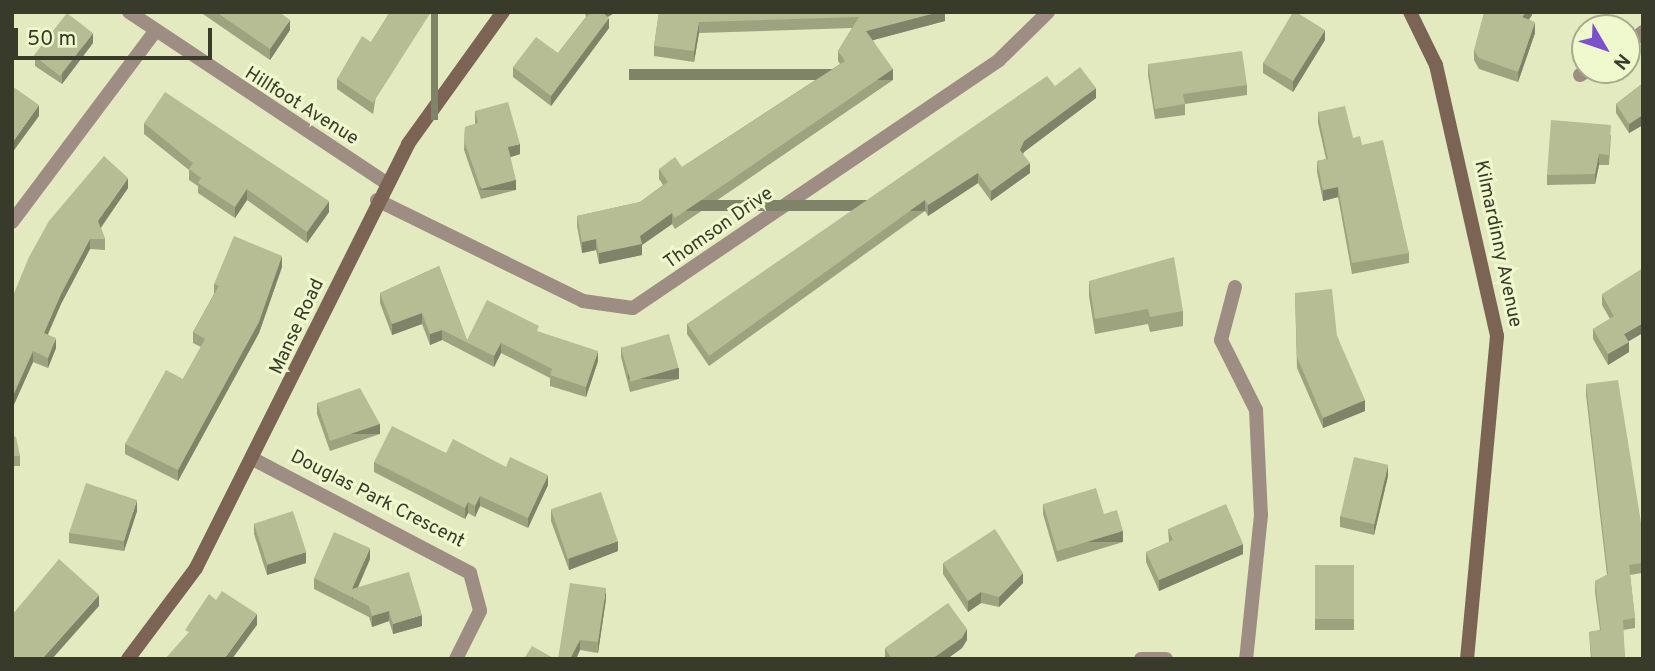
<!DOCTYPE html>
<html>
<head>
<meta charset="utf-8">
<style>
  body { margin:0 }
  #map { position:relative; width:1655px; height:671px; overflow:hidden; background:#e3eac0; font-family:Overpass,sans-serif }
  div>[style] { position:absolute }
  .lane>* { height:14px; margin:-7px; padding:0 7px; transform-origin:7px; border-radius:7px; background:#9e8d83 }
  .street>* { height:14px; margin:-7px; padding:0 7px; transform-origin:7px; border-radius:7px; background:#9e8d83 }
  .secondary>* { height:14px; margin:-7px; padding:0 7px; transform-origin:7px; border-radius:7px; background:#7b6454 }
  .wall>* { inset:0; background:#9da37f; transform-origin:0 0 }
  .shaded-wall>* { inset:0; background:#7f8468; transform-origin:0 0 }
  .building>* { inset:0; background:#b6bd94; transform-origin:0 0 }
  span { translate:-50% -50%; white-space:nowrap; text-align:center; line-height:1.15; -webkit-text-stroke:6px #f0f8cd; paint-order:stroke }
  .street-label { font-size:19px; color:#383b2a }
  .frame { position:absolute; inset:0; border:14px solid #383b2a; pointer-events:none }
  .north { position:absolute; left:1571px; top:14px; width:70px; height:70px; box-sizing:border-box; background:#f0f8cd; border:2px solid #a6ac8c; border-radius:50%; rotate:129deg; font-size:19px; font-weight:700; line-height:28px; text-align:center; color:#383b2a }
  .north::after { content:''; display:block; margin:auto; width:24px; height:32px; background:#7b52cb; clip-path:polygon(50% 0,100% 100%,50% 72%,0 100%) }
  .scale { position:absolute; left:14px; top:28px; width:198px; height:32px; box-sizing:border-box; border:4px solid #383b2a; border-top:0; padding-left:9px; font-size:21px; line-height:24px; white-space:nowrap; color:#383b2a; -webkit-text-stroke:5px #f0f8cd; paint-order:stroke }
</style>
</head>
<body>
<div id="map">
  <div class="lane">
    <i style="left:1235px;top:287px;width:55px;rotate:104.8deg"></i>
    <i style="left:1221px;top:340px;width:78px;rotate:63.4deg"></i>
    <i style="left:1256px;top:410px;width:105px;rotate:87.3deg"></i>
    <i style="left:1261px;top:515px;width:145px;rotate:95.9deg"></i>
  </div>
  <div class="street">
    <i style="left:129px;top:12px;width:309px;rotate:33.6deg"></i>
    <i style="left:1627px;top:45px;width:21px;rotate:-39deg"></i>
    <i style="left:1580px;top:75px;width:9px;rotate:-32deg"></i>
    <i style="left:377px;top:200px;width:229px;rotate:26.1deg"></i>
    <i style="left:583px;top:301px;width:50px;rotate:8deg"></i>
    <i style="left:633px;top:308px;width:442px;rotate:-34.1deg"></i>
    <i style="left:999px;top:60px;width:69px;rotate:-44.4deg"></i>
    <i style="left:12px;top:222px;width:235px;rotate:-53.1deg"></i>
    <i style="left:255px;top:460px;width:243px;rotate:27.7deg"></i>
    <i style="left:470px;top:573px;width:39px;rotate:75deg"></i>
    <i style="left:480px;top:611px;width:54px;rotate:116.6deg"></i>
    <i style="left:1141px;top:659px;width:25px"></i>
  </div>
  <div class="secondary">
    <i style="left:1410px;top:12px;width:59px;rotate:63.9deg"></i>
    <i style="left:1436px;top:65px;width:278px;rotate:77.3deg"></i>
    <i style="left:1497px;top:336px;width:324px;rotate:95.3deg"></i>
    <i style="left:128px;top:659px;width:114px;rotate:-53.2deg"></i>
    <i style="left:196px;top:568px;width:474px;rotate:-63.4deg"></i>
    <i style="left:408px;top:144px;width:163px;rotate:-54.3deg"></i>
  </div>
  <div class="wall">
    <i style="clip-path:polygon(200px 12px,279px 12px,290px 30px,270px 60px)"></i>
    <i style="clip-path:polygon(390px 12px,373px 114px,337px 89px,337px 79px,371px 42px)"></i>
    <i style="clip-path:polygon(585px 12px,616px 12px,608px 17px,609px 28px,551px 106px,513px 77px,513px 67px,558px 53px,586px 17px)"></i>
    <i style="clip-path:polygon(659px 12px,945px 12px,945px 21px,873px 40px,893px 80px,675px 229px,672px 224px,642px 245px,642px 255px,599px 264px,596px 250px,582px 253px,577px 226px,577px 216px,640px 202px,663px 185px,659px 179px,659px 169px,682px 167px,840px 64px,838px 61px,838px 51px,852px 28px,699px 33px,694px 62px,654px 56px,654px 46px)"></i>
    <i style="clip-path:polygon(1532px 12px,1532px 15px,1529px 20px,1535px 33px,1518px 82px,1479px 69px,1474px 60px,1474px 50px)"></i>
    <i style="clip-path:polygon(1325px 40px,1293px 92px,1263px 73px,1263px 63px)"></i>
    <i style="clip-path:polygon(93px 43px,62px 84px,35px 66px,35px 56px)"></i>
    <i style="clip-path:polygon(1148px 64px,1247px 85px,1247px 95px,1185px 104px,1185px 115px,1155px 119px,1148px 75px)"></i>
    <i style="clip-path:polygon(1643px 83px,1643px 125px,1629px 133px,1616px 113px,1616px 104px)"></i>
    <i style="clip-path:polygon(1055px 86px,1096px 98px,1024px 152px,1023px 154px,1030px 173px,991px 201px,978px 183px,928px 216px,925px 211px,709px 366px,687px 334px,687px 324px)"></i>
    <i style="clip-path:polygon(475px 111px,520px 154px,510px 157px,516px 190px,481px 199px,464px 150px,465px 127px,475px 124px)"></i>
    <i style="clip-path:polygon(1318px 112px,1362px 145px,1409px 253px,1409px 263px,1352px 274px,1338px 197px,1323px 201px,1317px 172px,1317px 161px,1326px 159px,1318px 123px)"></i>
    <i style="clip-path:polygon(144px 123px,329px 212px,307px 243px,247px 200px,235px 218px,198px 193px,198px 186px,189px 180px,189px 170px,144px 134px)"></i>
    <i style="clip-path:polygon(1611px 135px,1609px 165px,1599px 165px,1595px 184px,1547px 185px,1547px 175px)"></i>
    <i style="clip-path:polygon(128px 188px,101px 228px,105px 239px,105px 250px,90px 249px,61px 304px,48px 334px,56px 348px,48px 368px,33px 362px,12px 409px,12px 298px)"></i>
    <i style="clip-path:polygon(439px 266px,467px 340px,539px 332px,598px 361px,586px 397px,550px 386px,550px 378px,501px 353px,494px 367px,442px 340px,430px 345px,422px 324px,392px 335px,380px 303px,380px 293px)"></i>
    <i style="clip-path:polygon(282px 267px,259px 333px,178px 481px,125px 454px,125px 444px,183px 379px,201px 347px,193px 343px,193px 332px,214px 294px,214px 284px)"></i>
    <i style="clip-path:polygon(1089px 281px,1183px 311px,1183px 326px,1150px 332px,1148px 324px,1095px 334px,1089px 296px)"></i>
    <i style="clip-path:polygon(1295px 293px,1337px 336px,1365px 411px,1323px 428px,1297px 368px)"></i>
    <i style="clip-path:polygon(1602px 294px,1629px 342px,1629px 352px,1608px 365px,1593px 339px,1593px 329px,1610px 319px,1602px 305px)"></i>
    <i style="clip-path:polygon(621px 347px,679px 379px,630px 392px,621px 357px)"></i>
    <i style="clip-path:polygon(1586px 384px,1643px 535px,1642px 573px,1630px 575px,1635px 618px,1635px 628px,1623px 630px,1625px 659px,1591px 659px,1589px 632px,1600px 630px,1595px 592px,1595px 581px,1607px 575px,1586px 395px)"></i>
    <i style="clip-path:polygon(317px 403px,380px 434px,330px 451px,317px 414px)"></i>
    <i style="clip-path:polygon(12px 435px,20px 456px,20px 466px,12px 466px)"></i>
    <i style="clip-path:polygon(446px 453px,506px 467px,548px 485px,528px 528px,480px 506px,475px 517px,468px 513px,465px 519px,374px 472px,374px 462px)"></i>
    <i style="clip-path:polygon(1388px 476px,1374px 535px,1340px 527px,1340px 516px)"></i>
    <i style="clip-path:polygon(1043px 504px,1104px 514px,1123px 542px,1057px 562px,1043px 514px)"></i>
    <i style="clip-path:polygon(551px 510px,618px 551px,569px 570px,551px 521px)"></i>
    <i style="clip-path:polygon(137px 511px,124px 551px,69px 543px,69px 533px)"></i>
    <i style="clip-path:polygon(254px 523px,306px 563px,267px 575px,254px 534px)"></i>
    <i style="clip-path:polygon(1168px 529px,1243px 554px,1159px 591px,1146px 562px,1146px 552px,1169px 542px)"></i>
    <i style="clip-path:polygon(370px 559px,358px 588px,422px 626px,393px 634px,389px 621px,372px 627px,369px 617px,314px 589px,314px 578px)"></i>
    <i style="clip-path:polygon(943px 563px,1023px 583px,999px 607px,981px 603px,968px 612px,943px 574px)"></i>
    <i style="left:1315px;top:565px;width:39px;height:65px"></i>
    <i style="clip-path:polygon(606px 599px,598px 653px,580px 650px,576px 659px,558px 659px)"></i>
    <i style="clip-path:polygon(967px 640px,962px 648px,947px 659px,885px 658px,885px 648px)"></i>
  </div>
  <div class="shaded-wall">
    <i style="left:431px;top:12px;width:7px;height:108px"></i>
    <i style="clip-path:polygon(600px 12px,616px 12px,600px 21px)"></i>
    <i style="clip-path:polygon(939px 12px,945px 12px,945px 21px,866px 42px,866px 31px)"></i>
    <i style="clip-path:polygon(1526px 12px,1532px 12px,1532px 15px,1522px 28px,1522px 17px)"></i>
    <i style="clip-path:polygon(609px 18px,609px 28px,551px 106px,551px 96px)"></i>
    <i style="clip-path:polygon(290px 20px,290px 30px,270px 60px,270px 49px)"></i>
    <i style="clip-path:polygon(699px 22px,699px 33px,694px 62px,694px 51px)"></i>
    <i style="clip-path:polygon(1535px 22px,1535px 33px,1518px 82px,1518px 72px)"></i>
    <i style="clip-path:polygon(1325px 30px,1325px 40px,1293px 92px,1293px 81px)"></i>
    <i style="clip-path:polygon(93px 33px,93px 43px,62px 84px,62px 74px)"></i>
    <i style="left:893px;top:69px;width:11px;height:264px;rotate:90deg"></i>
    <i style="clip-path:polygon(1096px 88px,1096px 98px,1024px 152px,1020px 160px,1020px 150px,1024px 141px)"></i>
    <i style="clip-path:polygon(39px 105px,39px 116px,12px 153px,12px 143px)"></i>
    <i style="clip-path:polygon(1643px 115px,1643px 125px,1629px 133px,1629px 124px)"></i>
    <i style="clip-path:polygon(520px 144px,520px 154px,508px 158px,508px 147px)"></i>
    <i style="clip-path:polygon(1599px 154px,1599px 165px,1595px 184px,1595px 174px)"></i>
    <i style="clip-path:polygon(1030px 163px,1030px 173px,991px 201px,991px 191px)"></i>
    <i style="clip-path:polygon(978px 173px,978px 183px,928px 216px,928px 205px)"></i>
    <i style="clip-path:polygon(128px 178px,128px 188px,98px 231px,98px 221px)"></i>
    <i style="left:516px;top:180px;width:10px;height:36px;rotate:90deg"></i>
    <i style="clip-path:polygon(1338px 187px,1338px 197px,1323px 201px,1323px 190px)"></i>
    <i style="clip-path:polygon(247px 189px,247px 200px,235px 218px,235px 207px)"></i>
    <i style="left:925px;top:200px;width:11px;height:266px;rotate:90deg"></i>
    <i style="clip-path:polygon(329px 201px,329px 212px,307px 243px,307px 232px)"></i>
    <i style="clip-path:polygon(672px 213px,672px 224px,642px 245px,642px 255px,599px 264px,599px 253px,640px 236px)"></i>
    <i style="clip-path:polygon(90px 239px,90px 249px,61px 304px,44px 343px,44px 333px,61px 294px)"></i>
    <i style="clip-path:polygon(596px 239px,596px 250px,582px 253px,582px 242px)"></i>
    <i style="clip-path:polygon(282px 256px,282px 267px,259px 333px,178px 481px,178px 470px)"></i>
    <i style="clip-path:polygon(422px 313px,422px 324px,392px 335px,392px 324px)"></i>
    <i style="clip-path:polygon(1643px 323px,1643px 333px,1624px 344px,1624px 334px)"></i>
    <i style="clip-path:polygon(442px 330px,442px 340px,430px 345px,430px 334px)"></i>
    <i style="clip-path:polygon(56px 338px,56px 348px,48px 368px,48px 358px)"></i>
    <i style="clip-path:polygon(1629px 342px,1629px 352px,1608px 365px,1608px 354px)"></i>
    <i style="clip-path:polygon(501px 343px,501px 353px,494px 367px,494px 356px)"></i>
    <i style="clip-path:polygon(33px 351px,33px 362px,12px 409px,12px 398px)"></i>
    <i style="clip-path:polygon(598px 351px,598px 361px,586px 397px,586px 387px)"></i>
    <i style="left:679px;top:368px;width:11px;height:51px;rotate:90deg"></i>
    <i style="clip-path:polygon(1365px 400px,1365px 411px,1323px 428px,1323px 418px)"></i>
    <i style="left:380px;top:424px;width:10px;height:53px;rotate:90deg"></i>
    <i style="clip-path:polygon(1388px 465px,1388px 476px,1374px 535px,1374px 524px)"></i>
    <i style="clip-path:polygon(548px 475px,548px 485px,528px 528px,528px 518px)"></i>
    <i style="clip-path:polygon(480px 496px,480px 506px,475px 517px,475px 506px)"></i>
    <i style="clip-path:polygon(137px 500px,137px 511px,124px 551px,124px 541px)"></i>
    <i style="clip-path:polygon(468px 502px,468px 513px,465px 519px,465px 508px)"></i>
    <i style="left:1123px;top:531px;width:11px;height:69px;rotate:90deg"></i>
    <i style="clip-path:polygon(618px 541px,618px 551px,569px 570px,569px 559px)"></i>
    <i style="clip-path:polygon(1243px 544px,1243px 554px,1159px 591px,1159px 580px)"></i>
    <i style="clip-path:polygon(370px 548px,370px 559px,352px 600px,352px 589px)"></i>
    <i style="clip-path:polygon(306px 552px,306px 563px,267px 575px,267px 565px)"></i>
    <i style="clip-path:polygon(1023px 573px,1023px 583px,999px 607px,999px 597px)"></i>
    <i style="clip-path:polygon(606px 588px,606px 599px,598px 653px,598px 642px)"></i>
    <i style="clip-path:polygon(981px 592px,981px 603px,968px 612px,968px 601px)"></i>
    <i style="clip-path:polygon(99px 595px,99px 606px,52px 659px,42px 659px)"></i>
    <i style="clip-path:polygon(389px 611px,389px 621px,372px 627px,372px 616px)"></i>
    <i style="clip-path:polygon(257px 614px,257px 625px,232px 659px,224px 659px)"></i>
    <i style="clip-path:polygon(422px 615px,422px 626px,393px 634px,393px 624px)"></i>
    <i style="clip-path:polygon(967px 629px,967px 640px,962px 648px,947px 659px,932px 659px)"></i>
    <i style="clip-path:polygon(580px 640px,580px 650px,576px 659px,570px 659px)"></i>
  </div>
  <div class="building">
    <i style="clip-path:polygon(216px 12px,279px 12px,290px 20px,270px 49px)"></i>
    <i style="clip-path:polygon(390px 12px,431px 12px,373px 103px,337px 79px,362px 36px,371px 42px)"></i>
    <i style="clip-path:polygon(588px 12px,602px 12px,609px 18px,551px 96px,513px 67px,536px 37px,558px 53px,589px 14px)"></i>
    <i style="clip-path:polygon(659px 12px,939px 12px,866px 31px,893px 69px,675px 218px,672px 213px,640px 236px,642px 244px,599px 253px,596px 239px,582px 242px,577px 216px,640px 202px,668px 182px,659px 169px,675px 157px,682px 167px,845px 61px,838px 51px,859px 17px,699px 22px,694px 51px,654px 46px)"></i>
    <i style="clip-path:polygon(1293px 12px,1296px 12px,1325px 30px,1293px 81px,1263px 63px)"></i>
    <i style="clip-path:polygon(1484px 12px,1526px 12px,1522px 17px,1535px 22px,1518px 72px,1479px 58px,1474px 50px)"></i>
    <i style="left:67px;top:13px;width:33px;height:54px;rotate:38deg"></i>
    <i style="clip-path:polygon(1242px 51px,1247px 85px,1183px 94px,1185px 104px,1155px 109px,1148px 64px)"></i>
    <i style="clip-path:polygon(1080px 67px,1096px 88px,1024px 141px,1020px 150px,1030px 163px,991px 191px,978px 173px,928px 205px,925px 200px,709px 356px,687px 324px,1047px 76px,1055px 86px)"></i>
    <i style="clip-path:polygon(1643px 83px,1643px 115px,1629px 124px,1616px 104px)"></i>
    <i style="clip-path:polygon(12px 86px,39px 105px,12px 143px)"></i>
    <i style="clip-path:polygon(165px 92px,329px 201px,307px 232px,247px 189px,235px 207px,198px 183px,201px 178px,189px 169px,193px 163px,144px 123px)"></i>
    <i style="clip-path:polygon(508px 102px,520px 144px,508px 147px,516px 180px,481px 189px,464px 140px,465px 127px,478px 123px,475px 111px)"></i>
    <i style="clip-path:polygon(1345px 106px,1353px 138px,1360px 136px,1362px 145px,1383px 140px,1409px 253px,1352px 263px,1338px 187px,1323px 190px,1317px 161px,1328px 159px,1318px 112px)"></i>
    <i style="clip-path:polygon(1551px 120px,1611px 125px,1609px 155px,1599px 154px,1595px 174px,1547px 175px)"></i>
    <i style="clip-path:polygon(104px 156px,128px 178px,98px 221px,105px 239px,90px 239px,61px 294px,44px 333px,56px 338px,48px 358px,33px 351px,12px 398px,12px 298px,29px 257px,49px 221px)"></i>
    <i style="clip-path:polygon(234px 236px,282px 256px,259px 322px,178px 470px,125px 444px,166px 370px,183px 379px,205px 339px,193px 332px,219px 286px,214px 284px)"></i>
    <i style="clip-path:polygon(1174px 257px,1183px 311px,1150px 317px,1148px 309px,1095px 319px,1089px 281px)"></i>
    <i style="clip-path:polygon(439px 266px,467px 340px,487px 300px,539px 326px,537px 331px,598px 351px,586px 387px,550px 375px,552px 369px,501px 343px,494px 356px,442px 330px,430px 334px,422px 313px,392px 324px,380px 293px)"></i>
    <i style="clip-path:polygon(1643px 268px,1643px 323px,1624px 334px,1629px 342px,1608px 354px,1593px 329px,1614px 316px,1602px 294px)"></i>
    <i style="clip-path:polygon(1332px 289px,1337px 336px,1365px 400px,1323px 418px,1297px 357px,1295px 293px)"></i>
    <i style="left:669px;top:334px;width:35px;height:50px;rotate:74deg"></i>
    <i style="clip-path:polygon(1618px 380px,1643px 535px,1643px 557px,1642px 563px,1629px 565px,1635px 618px,1623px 620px,1625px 659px,1592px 659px,1589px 632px,1601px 630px,1595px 581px,1608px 574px,1586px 384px)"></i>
    <i style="clip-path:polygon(360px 388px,380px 424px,330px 441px,317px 403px)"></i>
    <i style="clip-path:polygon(392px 426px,446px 453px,453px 439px,506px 467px,510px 457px,548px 475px,528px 518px,480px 496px,475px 506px,468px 502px,465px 508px,374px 462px)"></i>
    <i style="clip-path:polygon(12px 435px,16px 437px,20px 456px,12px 456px)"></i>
    <i style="left:1354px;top:457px;width:35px;height:61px;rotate:13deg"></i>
    <i style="clip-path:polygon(86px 483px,137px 500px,124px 541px,69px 533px)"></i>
    <i style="clip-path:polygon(1096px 488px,1104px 514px,1117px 510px,1123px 531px,1057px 551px,1043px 504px)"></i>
    <i style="left:601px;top:492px;width:52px;height:53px;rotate:71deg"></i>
    <i style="clip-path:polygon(1226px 504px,1243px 544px,1159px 580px,1146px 552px,1173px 540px,1168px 529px)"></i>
    <i style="left:293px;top:511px;width:43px;height:41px;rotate:72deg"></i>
    <i style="clip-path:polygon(995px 529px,1023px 573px,999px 597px,981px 592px,968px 601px,943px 563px)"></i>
    <i style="clip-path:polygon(334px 532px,370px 548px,352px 589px,409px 572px,422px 615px,393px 624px,389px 611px,372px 616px,369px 606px,314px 578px)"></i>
    <i style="clip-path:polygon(59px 559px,99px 595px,42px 659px,12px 659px,12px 615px)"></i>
    <i style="left:1315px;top:565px;width:39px;height:54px"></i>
    <i style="clip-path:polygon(570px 583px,606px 588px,598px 642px,580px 640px,570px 659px,558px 659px)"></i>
    <i style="clip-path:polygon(222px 591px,257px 614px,224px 659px,165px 659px,189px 632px,185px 630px,209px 594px,216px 600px)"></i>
    <i style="clip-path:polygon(948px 603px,967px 629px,962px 638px,932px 659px,892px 659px,885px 648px)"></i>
    <i style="clip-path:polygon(532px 646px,555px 659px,524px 659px)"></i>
  </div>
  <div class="street-label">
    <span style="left:301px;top:107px;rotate:32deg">Hillfoot Avenue</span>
    <span style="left:719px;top:229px;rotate:-35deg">Thomson Drive</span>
    <span style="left:1497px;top:244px;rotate:78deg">Kilmardinny Avenue</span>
    <span style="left:298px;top:327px;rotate:-65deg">Manse Road</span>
    <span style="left:377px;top:500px;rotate:27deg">Douglas Park Crescent</span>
  </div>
  <div class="frame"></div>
  <div class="north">N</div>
  <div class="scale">50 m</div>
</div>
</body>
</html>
